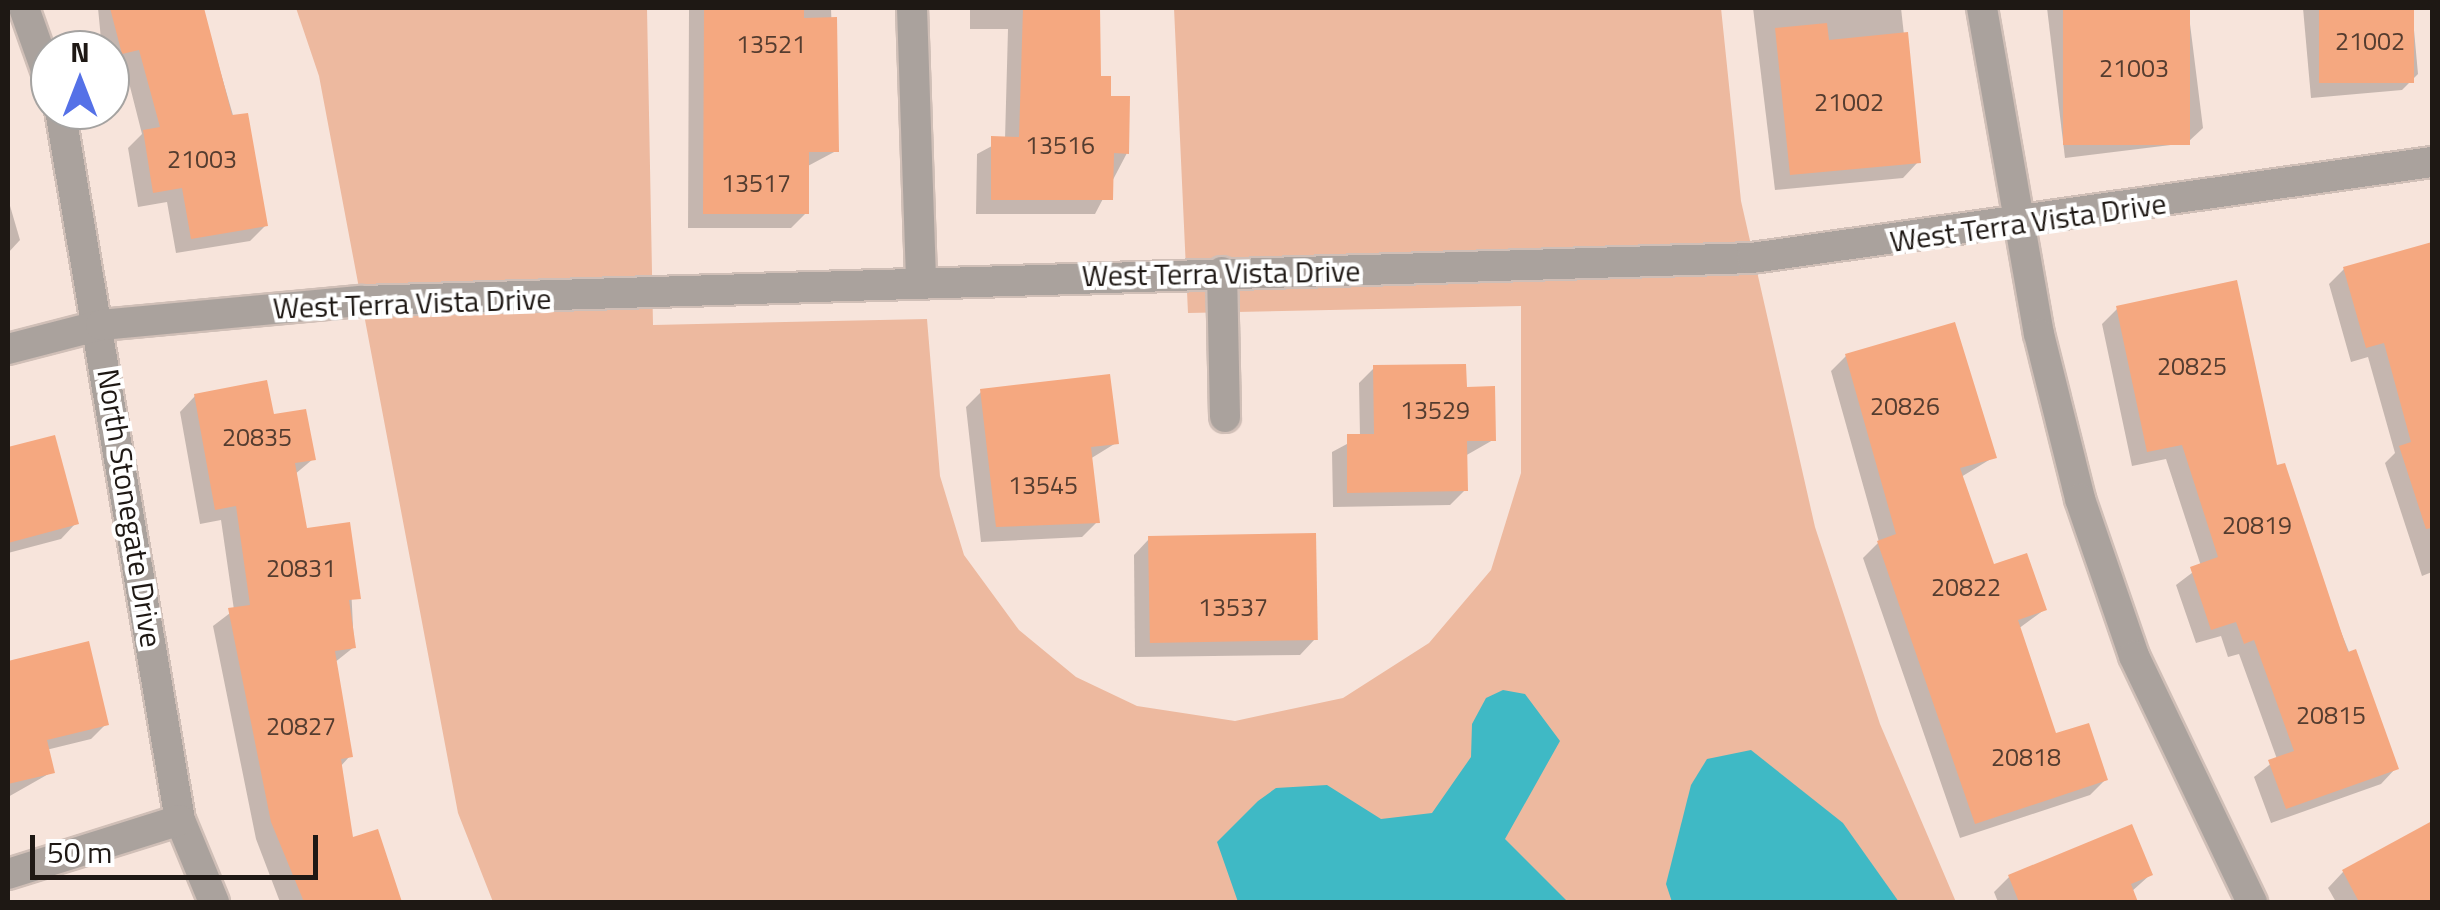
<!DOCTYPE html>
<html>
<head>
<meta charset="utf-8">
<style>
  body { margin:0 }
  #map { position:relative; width:2440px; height:910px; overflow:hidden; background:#f7e4db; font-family:"Titillium Web",sans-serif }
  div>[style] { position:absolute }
  .green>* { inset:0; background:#edb99f }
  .water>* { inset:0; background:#3fb9c5 }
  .shadow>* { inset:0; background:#0003 }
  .building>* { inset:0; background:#f5a880; transform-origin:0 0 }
  .roads { filter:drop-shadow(2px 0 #d0bfb7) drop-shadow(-2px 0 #d0bfb7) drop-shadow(0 2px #d0bfb7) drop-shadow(0 -2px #d0bfb7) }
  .minor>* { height:30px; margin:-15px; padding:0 15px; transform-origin:15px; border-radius:15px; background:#aaa29d }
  span { translate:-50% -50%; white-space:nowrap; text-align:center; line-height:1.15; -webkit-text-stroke:8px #fff; paint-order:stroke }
  .number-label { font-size:25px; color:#543c2f }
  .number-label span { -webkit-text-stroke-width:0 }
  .street-label { font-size:30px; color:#1e1814 }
  .frame { position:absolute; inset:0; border:10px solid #1e1814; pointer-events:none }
  .north { position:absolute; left:30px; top:30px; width:100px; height:100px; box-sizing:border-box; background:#fff; border:2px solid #a5a3a1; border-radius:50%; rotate:0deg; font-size:28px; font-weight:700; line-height:40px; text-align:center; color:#1e1814 }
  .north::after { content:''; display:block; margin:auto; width:35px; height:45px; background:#5571e7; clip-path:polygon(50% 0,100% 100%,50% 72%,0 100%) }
  .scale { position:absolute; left:30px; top:835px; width:288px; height:45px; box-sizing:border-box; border:5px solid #1e1814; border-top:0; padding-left:12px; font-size:30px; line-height:35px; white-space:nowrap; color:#1e1814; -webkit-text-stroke:8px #fff; paint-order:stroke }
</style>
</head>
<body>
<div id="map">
  <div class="green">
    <i style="clip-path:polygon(296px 8px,647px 8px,653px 325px,927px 319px,940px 476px,964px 555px,1019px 630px,1076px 677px,1137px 706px,1235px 721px,1343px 698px,1429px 643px,1491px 570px,1521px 473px,1521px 306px,1188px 313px,1174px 8px,1721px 8px,1741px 201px,1815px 527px,1880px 724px,1956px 902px,493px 902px,458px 813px,319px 76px)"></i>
  </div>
  <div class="water">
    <i style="clip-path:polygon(1503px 690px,1525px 694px,1560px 741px,1505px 839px,1568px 902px,1238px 902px,1217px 842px,1258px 801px,1276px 788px,1327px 785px,1381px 819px,1432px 813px,1471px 757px,1472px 724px,1486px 698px)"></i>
    <i style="clip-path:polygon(1751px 750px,1843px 823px,1899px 902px,1672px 902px,1666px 884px,1691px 785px,1707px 759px)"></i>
  </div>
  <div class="shadow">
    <i style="clip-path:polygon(98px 8px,202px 8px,265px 226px,250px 241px,176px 253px,167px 202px,138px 207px,128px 148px,142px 134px,124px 63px,110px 67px,110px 50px,102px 50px)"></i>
    <i style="clip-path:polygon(689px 8px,831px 8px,836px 151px,806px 167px,806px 213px,791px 228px,688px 228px)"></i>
    <i style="clip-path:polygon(970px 8px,1097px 8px,1099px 79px,1127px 153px,1095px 214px,976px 214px,977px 154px,1005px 139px,1008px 29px,970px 29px)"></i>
    <i style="clip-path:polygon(1753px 8px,1901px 8px,1918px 162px,1903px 178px,1775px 190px)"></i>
    <i style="clip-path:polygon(2047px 8px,2188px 8px,2203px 128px,2187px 143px,2065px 158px)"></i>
    <i style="clip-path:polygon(2303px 8px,2412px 8px,2418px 74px,2402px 90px,2311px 98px)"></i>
    <i style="clip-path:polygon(8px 199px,20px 240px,8px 253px)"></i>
    <i style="clip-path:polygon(2432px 245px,2432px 572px,2422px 576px,2385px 463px,2395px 453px,2368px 357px,2351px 362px,2329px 284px,2344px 269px)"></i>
    <i style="clip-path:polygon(2117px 309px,2275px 469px,2396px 768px,2381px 784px,2271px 823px,2254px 777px,2277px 759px,2239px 654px,2228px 657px,2221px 636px,2196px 643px,2176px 585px,2201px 566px,2166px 459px,2132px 466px,2102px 324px)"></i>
    <i style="clip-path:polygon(1846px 356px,1994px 457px,1961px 477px,1993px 568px,2044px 610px,2018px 629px,2055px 736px,2105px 780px,2090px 795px,1960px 838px,1863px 558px,1879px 542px,1831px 371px)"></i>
    <i style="clip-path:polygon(1374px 368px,1493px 440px,1465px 456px,1465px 490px,1450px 505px,1333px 507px,1332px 452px,1360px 437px,1359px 383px)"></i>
    <i style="clip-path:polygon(981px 392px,1116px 443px,1090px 459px,1097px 522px,1082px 537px,981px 542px,966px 407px)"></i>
    <i style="clip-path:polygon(195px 396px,272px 417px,313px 459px,294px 475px,305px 531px,348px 525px,354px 647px,334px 663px,350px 756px,340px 767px,351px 840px,377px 832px,399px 902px,280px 902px,256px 839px,213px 626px,234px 610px,221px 520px,200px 524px,180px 412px)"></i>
    <i style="clip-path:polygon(53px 438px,76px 523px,61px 539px,8px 553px,8px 450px)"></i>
    <i style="clip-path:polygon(1149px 539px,1315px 639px,1300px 655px,1135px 657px,1134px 555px)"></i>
    <i style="clip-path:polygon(87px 644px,106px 724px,91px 739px,46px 750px,52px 772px,8px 797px,8px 663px)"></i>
    <i style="clip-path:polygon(2432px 824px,2432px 902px,2336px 902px,2328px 888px,2343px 872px)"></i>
    <i style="clip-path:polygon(2150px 875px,2131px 892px,2136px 902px,1998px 902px,1994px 892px,2009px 877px)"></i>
  </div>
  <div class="building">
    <i style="clip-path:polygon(110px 8px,204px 8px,232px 115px,248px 113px,268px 226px,191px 239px,182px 188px,153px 193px,143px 130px,160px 127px,139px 50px,122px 54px)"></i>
    <i style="clip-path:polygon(704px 8px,804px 8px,804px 18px,837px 17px,839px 152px,809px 152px,809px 214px,703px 214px)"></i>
    <i style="clip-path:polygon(1023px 8px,1100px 8px,1101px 76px,1111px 76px,1111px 96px,1130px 96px,1129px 154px,1114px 153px,1113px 200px,991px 200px,991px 136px,1019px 137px)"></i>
    <i style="left:2063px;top:8px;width:127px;height:137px"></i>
    <i style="left:2319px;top:8px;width:95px;height:75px"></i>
    <i style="clip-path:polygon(1827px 23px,1829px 40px,1908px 32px,1921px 163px,1790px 175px,1775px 28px)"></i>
    <i style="clip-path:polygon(2432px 242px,2432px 528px,2426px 529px,2399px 446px,2411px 442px,2384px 343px,2366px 348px,2343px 267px)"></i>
    <i style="clip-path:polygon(2237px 280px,2277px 465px,2285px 463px,2348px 652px,2356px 649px,2399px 769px,2286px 809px,2268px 760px,2294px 751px,2254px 640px,2244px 644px,2236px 622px,2211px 630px,2190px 567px,2218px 557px,2182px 445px,2147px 452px,2116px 306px)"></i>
    <i style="clip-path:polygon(1955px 322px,1997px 458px,1960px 468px,1994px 564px,2027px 553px,2047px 610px,2018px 620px,2056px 733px,2089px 723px,2108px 780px,1975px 824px,1877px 541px,1896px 534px,1845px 354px)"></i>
    <i style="clip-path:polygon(1466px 364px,1467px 387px,1495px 386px,1496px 441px,1467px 441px,1468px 491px,1347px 493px,1347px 434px,1374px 434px,1373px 365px)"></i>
    <i style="clip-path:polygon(1110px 374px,1119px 444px,1091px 447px,1100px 523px,996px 527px,980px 389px)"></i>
    <i style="clip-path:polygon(267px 380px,274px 414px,306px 409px,316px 460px,295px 463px,307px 528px,350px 522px,361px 599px,349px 600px,356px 648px,335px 651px,353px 757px,341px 759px,353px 837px,378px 829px,402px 902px,304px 902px,271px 822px,228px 608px,250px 605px,236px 506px,215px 510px,194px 394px)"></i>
    <i style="clip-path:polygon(55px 435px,79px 524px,8px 543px,8px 447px)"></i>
    <i style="left:1316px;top:533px;width:107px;height:168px;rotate:89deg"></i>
    <i style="clip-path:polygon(89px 641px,109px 725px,47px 740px,55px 773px,8px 784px,8px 661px)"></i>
    <i style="clip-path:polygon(2432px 821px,2432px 902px,2359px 902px,2342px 870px)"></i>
    <i style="clip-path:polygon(2132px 824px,2153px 875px,2131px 884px,2138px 902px,2019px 902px,2008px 875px)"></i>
  </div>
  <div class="roads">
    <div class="minor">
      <i style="left:24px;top:8px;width:77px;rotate:70.4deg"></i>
      <i style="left:912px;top:8px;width:271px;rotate:88.1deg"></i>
      <i style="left:1982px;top:8px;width:331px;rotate:80.1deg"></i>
      <i style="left:2039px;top:334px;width:170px;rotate:76deg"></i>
      <i style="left:2080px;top:499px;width:166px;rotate:71deg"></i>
      <i style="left:2134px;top:656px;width:273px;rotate:64.4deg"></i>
      <i style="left:60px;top:110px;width:720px;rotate:80.41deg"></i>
      <i style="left:180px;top:820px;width:89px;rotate:67.5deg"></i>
      <i style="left:1222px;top:272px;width:145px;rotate:88.8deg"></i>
      <i style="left:8px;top:349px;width:96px;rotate:-14.5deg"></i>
      <i style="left:101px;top:325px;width:262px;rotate:-5.3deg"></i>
      <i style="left:362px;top:301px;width:1391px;rotate:-1.77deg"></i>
      <i style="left:1752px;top:258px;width:687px;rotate:-8.04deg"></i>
      <i style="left:8px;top:874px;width:180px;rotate:-17.4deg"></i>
    </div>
  </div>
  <div class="number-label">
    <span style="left:2370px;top:41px">21002</span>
    <span style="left:771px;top:44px">13521</span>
    <span style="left:2134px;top:68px">21003</span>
    <span style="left:1849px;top:102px">21002</span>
    <span style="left:1060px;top:145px">13516</span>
    <span style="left:202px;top:159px">21003</span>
    <span style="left:756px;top:183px">13517</span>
    <span style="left:2192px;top:366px">20825</span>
    <span style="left:1905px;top:406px">20826</span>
    <span style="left:1435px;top:410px">13529</span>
    <span style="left:257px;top:437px">20835</span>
    <span style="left:1043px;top:485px">13545</span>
    <span style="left:2257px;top:525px">20819</span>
    <span style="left:301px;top:568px">20831</span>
    <span style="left:1966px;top:587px">20822</span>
    <span style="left:1233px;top:607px">13537</span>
    <span style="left:2331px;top:715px">20815</span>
    <span style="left:301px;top:726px">20827</span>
    <span style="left:2026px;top:757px">20818</span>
  </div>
  <div class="street-label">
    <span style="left:2028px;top:222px;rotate:-8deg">West Terra Vista Drive</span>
    <span style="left:1221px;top:273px;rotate:-1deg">West Terra Vista Drive</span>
    <span style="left:412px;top:303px;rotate:-2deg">West Terra Vista Drive</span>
    <span style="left:130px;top:508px;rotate:81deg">North Stonegate Drive</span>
  </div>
  <div class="frame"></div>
  <div class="north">N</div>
  <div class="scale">50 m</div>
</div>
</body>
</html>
